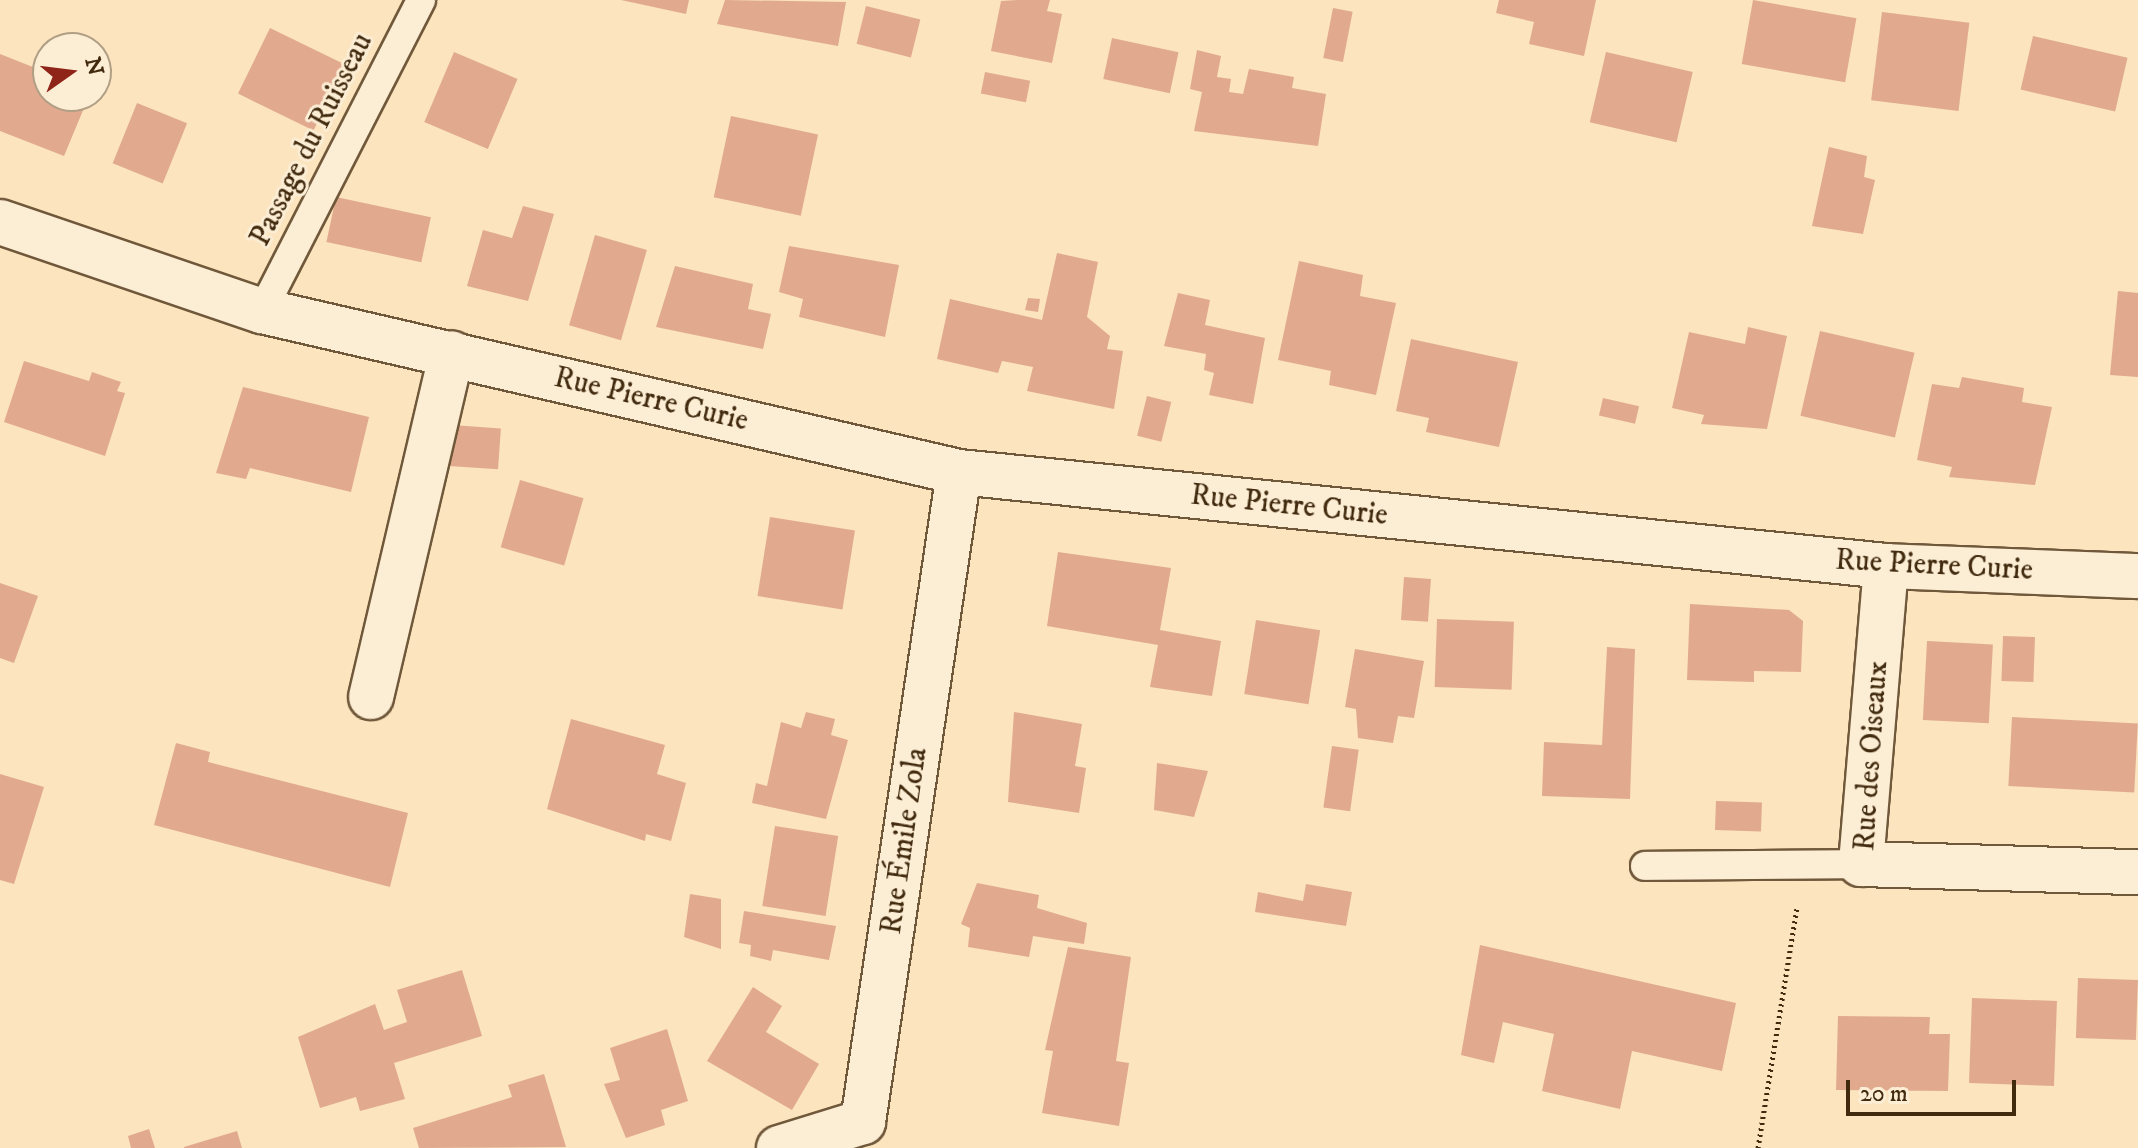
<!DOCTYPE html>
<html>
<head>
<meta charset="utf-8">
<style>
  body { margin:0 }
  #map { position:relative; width:2138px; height:1148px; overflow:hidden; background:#fbe4be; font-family:"IM FELL DW Pica",serif }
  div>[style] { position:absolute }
  .building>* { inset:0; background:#e1aa8e; transform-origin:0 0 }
  .path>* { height:5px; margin-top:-2.5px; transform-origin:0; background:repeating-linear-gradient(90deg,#412a0e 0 2px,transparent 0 6px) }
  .roads { filter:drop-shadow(2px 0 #70583a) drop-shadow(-2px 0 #70583a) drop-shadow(0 2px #70583a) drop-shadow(0 -2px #70583a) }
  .lane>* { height:28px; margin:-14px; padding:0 14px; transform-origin:14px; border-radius:14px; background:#fcedd5 }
  .street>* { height:44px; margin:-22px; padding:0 22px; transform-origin:22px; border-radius:22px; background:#fcedd5 }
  span { translate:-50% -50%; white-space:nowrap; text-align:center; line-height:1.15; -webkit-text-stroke:6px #fcedd5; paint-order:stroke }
  .street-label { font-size:30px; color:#412a0e }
  .north { position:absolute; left:32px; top:32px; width:80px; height:80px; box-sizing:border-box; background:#fcedd5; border:2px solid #b19f85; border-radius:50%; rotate:76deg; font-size:22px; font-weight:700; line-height:32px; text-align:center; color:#412a0e }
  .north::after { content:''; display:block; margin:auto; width:28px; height:36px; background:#8f2418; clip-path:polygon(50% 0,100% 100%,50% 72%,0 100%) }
  .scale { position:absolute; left:1846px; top:1080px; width:170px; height:36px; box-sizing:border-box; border:4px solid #412a0e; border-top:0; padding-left:10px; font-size:24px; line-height:28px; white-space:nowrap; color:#412a0e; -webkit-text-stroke:6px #fcedd5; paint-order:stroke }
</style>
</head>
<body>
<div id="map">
  <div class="building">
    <i style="clip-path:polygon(621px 0,689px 0,686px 14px)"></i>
    <i style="clip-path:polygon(725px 0,846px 2px,838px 46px,717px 24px)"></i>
    <i style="clip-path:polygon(1017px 0,1050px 0,1047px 11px,1062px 14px,1052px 63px,991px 51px,1001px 1px)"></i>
    <i style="clip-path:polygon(1499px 0,1596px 0,1584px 56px,1529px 44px,1534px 22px,1496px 13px)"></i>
    <i style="left:1753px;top:0;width:105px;height:65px;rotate:10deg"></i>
    <i style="left:866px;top:6px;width:56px;height:39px;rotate:14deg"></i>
    <i style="left:1333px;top:8px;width:20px;height:51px;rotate:11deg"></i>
    <i style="left:1882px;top:12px;width:88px;height:89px;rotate:7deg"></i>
    <i style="left:270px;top:28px;width:84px;height:73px;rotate:26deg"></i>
    <i style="left:2033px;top:36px;width:97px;height:55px;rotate:13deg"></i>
    <i style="left:1112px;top:38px;width:68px;height:42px;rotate:12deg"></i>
    <i style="clip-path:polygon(1197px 50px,1221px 56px,1217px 77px,1231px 79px,1229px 92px,1243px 94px,1249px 69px,1294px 77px,1292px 88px,1326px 94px,1318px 146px,1194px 131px,1202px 92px,1190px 89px)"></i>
    <i style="left:454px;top:52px;width:69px;height:76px;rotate:23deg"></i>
    <i style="left:1606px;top:52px;width:89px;height:72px;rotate:13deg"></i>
    <i style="clip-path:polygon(0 54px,48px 73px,48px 96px,89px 96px,64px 156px,0 131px)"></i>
    <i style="left:985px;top:72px;width:46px;height:22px;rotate:11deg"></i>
    <i style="left:137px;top:103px;width:54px;height:65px;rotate:22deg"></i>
    <i style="left:731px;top:116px;width:89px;height:83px;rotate:12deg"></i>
    <i style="clip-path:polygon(1829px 147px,1867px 156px,1864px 177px,1875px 180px,1863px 234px,1812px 226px)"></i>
    <i style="left:336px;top:197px;width:97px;height:46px;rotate:12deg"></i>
    <i style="clip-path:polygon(523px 206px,554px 214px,528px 301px,467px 286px,483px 230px,512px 238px)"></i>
    <i style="left:595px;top:235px;width:54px;height:94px;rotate:16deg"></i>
    <i style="clip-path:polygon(789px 246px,899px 265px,885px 337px,799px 317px,803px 299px,779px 292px)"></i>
    <i style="clip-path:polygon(1057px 253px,1098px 262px,1087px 317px,1110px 336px,1107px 349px,1123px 351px,1114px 409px,1027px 391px,1033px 367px,1002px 361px,998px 373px,937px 359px,950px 299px,1042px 320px)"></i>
    <i style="clip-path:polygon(1299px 261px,1363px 275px,1360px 296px,1396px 303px,1376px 395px,1329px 385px,1331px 371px,1278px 360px)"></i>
    <i style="clip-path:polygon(675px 266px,753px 284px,748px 309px,771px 314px,763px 349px,656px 327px)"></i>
    <i style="clip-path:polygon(2118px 291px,2138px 293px,2138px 377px,2110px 375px)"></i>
    <i style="clip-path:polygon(1178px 293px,1210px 300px,1205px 325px,1265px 338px,1253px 404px,1209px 395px,1214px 373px,1204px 370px,1206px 354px,1164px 346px)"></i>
    <i style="clip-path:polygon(1028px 298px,1040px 299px,1038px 312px,1025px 310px)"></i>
    <i style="clip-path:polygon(1748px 327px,1787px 336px,1767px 429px,1701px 424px,1704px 415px,1672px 408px,1689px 332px,1745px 344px)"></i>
    <i style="left:1820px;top:331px;width:97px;height:87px;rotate:13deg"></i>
    <i style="clip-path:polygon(1411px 339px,1518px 362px,1499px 447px,1426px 432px,1429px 418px,1396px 411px)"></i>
    <i style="clip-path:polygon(24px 361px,89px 381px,92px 372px,121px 382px,117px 391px,125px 393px,105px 456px,4px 422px)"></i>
    <i style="clip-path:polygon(1962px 377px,2024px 388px,2022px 402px,2052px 407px,2035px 485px,1949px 477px,1952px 467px,1917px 460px,1932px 384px,1959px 388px)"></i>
    <i style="clip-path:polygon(243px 387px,369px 417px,351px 492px,250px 468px,246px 479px,216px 473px)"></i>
    <i style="left:1147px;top:396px;width:25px;height:41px;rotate:14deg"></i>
    <i style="left:1603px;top:398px;width:37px;height:18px;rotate:13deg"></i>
    <i style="left:452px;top:425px;width:49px;height:41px;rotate:4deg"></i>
    <i style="left:520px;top:480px;width:66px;height:70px;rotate:16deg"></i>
    <i style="left:770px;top:517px;width:86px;height:80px;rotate:9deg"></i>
    <i style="clip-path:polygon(1058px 552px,1171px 568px,1160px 630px,1221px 641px,1212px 696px,1150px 687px,1158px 645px,1047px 626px)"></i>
    <i style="left:1404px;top:577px;width:27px;height:43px;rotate:4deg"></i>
    <i style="clip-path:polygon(0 583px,38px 596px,14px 663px,0 658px)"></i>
    <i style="clip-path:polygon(1690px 604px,1789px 610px,1803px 621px,1801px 672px,1754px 671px,1754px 682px,1687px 680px)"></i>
    <i style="left:1437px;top:619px;width:77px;height:68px;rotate:2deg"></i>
    <i style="left:1256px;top:620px;width:65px;height:75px;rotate:9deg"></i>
    <i style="left:2003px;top:636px;width:32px;height:45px;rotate:2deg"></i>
    <i style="left:1927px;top:641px;width:66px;height:79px;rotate:3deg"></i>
    <i style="clip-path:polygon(1607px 647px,1635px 649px,1630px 799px,1542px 796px,1544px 742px,1602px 745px)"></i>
    <i style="clip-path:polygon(1355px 649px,1424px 661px,1414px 718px,1398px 716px,1393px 743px,1358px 738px,1356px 709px,1345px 707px)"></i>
    <i style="clip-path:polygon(806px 712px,835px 719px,831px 735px,848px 740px,826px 819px,752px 803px,756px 783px,767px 786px,781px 722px,801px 728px)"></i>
    <i style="clip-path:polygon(1014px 712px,1082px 724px,1075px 766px,1086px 768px,1079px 813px,1008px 802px)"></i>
    <i style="left:2012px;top:717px;width:126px;height:69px;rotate:3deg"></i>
    <i style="clip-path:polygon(571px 719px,665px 745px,657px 774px,686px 783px,671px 841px,646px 834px,645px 841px,547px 809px)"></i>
    <i style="clip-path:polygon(176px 743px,210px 752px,208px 762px,408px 813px,390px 887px,154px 825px)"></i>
    <i style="left:1332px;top:746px;width:27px;height:62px;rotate:8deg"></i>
    <i style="clip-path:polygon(1157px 763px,1208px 771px,1194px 817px,1154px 810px)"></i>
    <i style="clip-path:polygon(0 774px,44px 787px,14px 884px,0 880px)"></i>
    <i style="left:1716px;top:801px;width:46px;height:29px;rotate:2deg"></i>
    <i style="left:775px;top:826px;width:64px;height:81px;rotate:9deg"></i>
    <i style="clip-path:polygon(977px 883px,1039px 895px,1037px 908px,1087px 923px,1084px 944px,1033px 936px,1029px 957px,968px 947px,970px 928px,961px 924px)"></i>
    <i style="clip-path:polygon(1306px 884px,1352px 892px,1346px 926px,1255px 912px,1258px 892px,1303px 901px)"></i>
    <i style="clip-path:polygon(690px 894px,721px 899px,721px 949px,684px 937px)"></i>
    <i style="clip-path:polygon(744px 911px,836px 926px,829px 960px,773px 950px,771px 961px,750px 956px,751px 945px,739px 943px)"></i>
    <i style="clip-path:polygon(1480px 945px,1736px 1003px,1722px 1071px,1632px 1051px,1620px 1109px,1542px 1091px,1554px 1034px,1503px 1022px,1494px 1063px,1461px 1055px)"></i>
    <i style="clip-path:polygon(1068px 947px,1131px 957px,1116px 1061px,1129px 1063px,1119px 1126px,1042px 1113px,1053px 1051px,1045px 1050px)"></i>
    <i style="clip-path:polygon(462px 970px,482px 1036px,394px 1063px,405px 1099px,360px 1111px,356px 1097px,320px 1108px,298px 1037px,375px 1004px,384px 1030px,407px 1022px,397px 990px)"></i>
    <i style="left:2078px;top:978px;width:60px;height:60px;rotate:2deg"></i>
    <i style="clip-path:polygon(753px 987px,782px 1006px,766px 1032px,819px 1064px,792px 1110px,707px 1061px)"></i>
    <i style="left:1972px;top:998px;width:85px;height:85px;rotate:2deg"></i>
    <i style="clip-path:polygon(1838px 1016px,1930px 1017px,1929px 1034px,1950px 1034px,1948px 1091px,1836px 1090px)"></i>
    <i style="clip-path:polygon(667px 1029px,688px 1101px,661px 1110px,665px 1125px,626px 1138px,604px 1084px,620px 1080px,610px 1048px)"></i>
    <i style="clip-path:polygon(544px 1074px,566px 1147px,419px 1148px,413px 1128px,512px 1097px,508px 1085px)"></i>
    <i style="clip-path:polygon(149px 1129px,155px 1148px,131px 1148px,128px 1136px)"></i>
    <i style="clip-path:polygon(237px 1131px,242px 1148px,184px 1148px,184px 1147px)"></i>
  </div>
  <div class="path">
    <i style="left:1758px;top:1148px;width:243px;rotate:-80.8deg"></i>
  </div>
  <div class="roads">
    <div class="lane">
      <i style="left:262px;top:311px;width:349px;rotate:-62.9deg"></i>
      <i style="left:1645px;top:866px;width:216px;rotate:-0.5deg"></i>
    </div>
    <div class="street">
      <i style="left:0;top:222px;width:277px;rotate:18.8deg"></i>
      <i style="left:262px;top:311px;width:715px;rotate:13.01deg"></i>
      <i style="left:959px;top:472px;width:932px;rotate:5.79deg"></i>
      <i style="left:1886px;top:566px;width:252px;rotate:2.3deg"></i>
      <i style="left:1886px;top:566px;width:299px;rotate:94.8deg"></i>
      <i style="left:1861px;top:864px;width:277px;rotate:1.7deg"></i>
      <i style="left:371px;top:697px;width:353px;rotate:-76.8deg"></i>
      <i style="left:863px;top:1122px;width:657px;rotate:-81.6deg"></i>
      <i style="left:779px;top:1148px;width:88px;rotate:-17.2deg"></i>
    </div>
  </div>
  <div class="street-label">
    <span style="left:312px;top:140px;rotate:-63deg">Passage du Ruisseau</span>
    <span style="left:651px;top:400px;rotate:13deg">Rue Pierre Curie</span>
    <span style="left:1289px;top:506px;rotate:6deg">Rue Pierre Curie</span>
    <span style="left:1934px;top:566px;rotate:3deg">Rue Pierre Curie</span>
    <span style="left:1872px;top:756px;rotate:-86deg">Rue des Oiseaux</span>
    <span style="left:905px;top:841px;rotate:-82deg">Rue Émile Zola</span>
  </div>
  <div class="north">N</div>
  <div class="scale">20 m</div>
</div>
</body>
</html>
